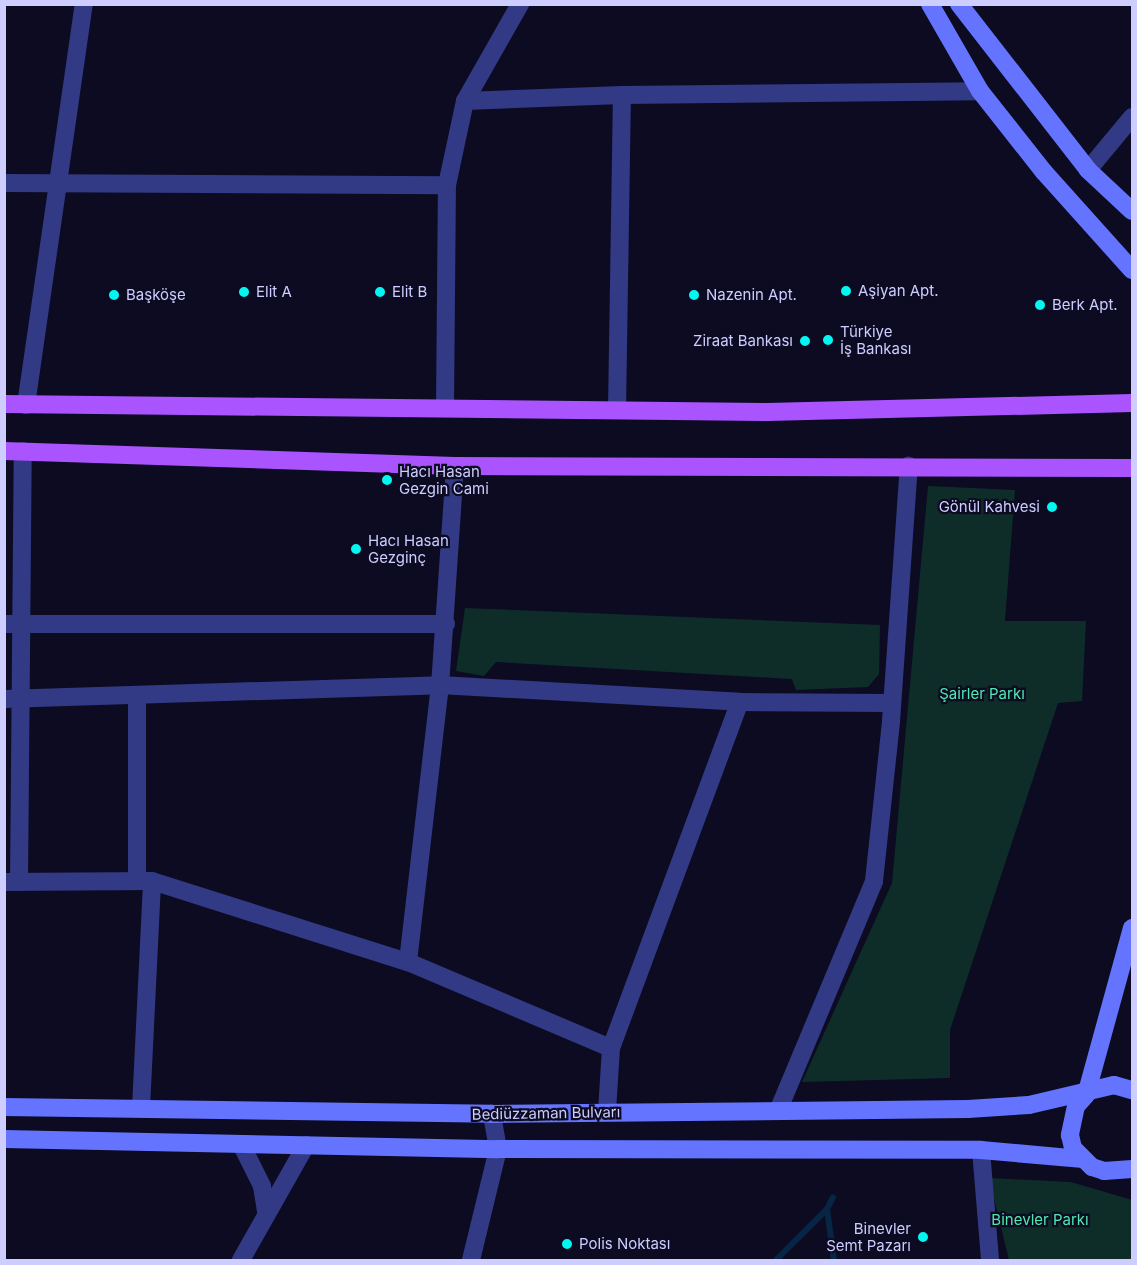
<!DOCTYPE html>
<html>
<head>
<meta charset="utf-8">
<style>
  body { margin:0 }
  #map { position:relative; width:1137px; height:1265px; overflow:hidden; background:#0c0b22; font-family:Inter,sans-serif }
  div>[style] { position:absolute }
  .green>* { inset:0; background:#0e2d28 }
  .stream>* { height:6px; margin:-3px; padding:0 3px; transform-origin:3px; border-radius:3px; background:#072645 }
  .street>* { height:18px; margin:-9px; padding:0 9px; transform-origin:9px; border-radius:9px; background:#323a85 }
  .secondary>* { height:18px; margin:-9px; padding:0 9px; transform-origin:9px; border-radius:9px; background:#6474ff }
  .primary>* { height:18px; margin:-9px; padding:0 9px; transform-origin:9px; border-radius:9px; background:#a954ff }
  .dots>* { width:16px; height:16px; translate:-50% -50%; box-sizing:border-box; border:3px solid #0c0b22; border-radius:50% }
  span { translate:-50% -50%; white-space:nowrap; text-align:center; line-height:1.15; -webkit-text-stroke:4.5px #0c0b22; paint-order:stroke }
  .poi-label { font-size:15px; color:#cdcdff }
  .left { translate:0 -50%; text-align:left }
  .right { translate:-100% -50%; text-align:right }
  .park-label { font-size:15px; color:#4fe9af }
  .street-label { font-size:15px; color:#cdcdff }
  .frame { position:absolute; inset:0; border:6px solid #cdcdff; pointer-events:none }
</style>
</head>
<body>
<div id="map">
  <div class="green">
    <i style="clip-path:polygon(928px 486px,1015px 490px,1005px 621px,1086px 621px,1082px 701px,1058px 703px,950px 1030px,950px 1078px,802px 1082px,892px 883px)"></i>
    <i style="clip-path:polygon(465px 608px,880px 625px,879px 674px,868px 687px,796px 690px,792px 679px,496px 662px,484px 676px,456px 671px)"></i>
    <i style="clip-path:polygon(989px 1178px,1071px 1182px,1132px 1200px,1132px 1260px,1009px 1260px)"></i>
  </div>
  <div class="stream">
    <i style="left:827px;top:1209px;width:51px;rotate:82.2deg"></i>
    <i style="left:776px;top:1260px;width:72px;rotate:-45deg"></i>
    <i style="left:827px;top:1209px;width:13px;rotate:-63deg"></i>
  </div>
  <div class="street">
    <i style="left:465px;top:101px;width:157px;rotate:-2.2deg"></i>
    <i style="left:622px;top:95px;width:358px;rotate:-0.6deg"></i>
    <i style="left:1088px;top:170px;width:69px;rotate:-50.3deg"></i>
    <i style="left:4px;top:183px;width:443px;rotate:0.3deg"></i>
    <i style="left:26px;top:405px;width:405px;rotate:-81.8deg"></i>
    <i style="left:445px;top:408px;width:223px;rotate:-89.5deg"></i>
    <i style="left:447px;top:185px;width:86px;rotate:-77.9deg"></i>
    <i style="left:465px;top:101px;width:112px;rotate:-60.4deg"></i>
    <i style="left:617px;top:410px;width:315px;rotate:-89.1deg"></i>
    <i style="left:455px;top:466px;width:220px;rotate:93.9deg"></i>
    <i style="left:440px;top:685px;width:279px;rotate:96.6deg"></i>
    <i style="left:408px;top:962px;width:220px;rotate:23deg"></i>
    <i style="left:611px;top:1048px;width:64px;rotate:93.6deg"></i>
    <i style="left:4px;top:624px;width:442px"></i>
    <i style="left:137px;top:695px;width:185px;rotate:90deg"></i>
    <i style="left:4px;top:699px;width:436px;rotate:-1.8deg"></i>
    <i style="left:440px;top:685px;width:300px;rotate:3.2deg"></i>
    <i style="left:740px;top:702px;width:152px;rotate:0.4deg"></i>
    <i style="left:4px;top:882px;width:148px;rotate:-0.4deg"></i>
    <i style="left:152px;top:881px;width:269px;rotate:17.6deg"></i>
    <i style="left:19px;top:882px;width:431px;rotate:-89.5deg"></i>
    <i style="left:611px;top:1048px;width:369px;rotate:-69.6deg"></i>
    <i style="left:141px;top:1108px;width:227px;rotate:-87.2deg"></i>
    <i style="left:778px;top:1111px;width:249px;rotate:-67.3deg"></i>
    <i style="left:874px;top:881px;width:161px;rotate:-83.9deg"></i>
    <i style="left:891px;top:721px;width:256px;rotate:-86deg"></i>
    <i style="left:241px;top:1144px;width:47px;rotate:63.4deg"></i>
    <i style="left:262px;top:1186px;width:26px;rotate:81deg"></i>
    <i style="left:981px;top:1150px;width:110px;rotate:85.3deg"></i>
    <i style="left:241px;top:1260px;width:132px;rotate:-60.5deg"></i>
    <i style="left:471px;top:1260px;width:114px;rotate:-76.3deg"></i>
    <i style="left:498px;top:1149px;width:36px;rotate:-100deg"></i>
  </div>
  <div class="secondary">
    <i style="left:930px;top:4px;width:100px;rotate:60.1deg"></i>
    <i style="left:980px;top:91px;width:103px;rotate:51.7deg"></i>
    <i style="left:1044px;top:172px;width:132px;rotate:48.1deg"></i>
    <i style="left:959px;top:4px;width:210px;rotate:52.1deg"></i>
    <i style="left:1088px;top:170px;width:60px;rotate:43deg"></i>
    <i style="left:1132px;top:928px;width:173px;rotate:105.4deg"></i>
    <i style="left:1086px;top:1095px;width:15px;rotate:132deg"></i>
    <i style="left:1076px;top:1106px;width:30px;rotate:102deg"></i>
    <i style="left:1070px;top:1135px;width:13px;rotate:77deg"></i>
    <i style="left:1073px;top:1148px;width:27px;rotate:45deg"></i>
    <i style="left:1092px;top:1167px;width:13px;rotate:18deg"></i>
    <i style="left:1104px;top:1171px;width:28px;rotate:-4deg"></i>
    <i style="left:4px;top:1107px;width:488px;rotate:0.8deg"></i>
    <i style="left:492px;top:1114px;width:476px;rotate:-0.6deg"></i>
    <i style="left:968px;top:1109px;width:61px;rotate:-3.8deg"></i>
    <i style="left:1029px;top:1105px;width:87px;rotate:-13.2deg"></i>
    <i style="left:1114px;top:1085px;width:19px;rotate:16deg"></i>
    <i style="left:4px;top:1139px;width:494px;rotate:1.2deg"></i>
    <i style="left:498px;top:1149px;width:483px;rotate:0.1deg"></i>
    <i style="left:981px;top:1150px;width:100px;rotate:5.1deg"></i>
  </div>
  <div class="primary">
    <i style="left:4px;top:404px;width:763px;rotate:0.6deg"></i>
    <i style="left:767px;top:412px;width:365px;rotate:-1.4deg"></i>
    <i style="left:4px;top:451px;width:451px;rotate:1.9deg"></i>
    <i style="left:455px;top:466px;width:677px;rotate:0.17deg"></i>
  </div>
  <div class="dots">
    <i style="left:846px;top:291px;background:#00f8f1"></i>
    <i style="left:244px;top:292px;background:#00f8f1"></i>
    <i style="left:380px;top:292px;background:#00f8f1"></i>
    <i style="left:114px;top:295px;background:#00f8f1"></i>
    <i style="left:694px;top:295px;background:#00f8f1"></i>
    <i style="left:1040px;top:305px;background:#00f8f1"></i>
    <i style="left:828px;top:340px;background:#00f8f1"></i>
    <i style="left:805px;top:341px;background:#00f8f1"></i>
    <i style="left:387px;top:480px;background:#00f8f1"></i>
    <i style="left:1052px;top:507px;background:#00f8f1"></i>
    <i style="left:356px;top:549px;background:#00f8f1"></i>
    <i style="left:923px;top:1237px;background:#00f8f1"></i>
    <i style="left:567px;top:1244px;background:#00f8f1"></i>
  </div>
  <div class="poi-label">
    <span class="left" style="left:858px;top:291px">Aşiyan Apt.</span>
    <span class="left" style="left:256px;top:292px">Elit A</span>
    <span class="left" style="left:392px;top:292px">Elit B</span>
    <span class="left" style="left:126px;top:295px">Başköşe</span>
    <span class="left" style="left:706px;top:295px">Nazenin Apt.</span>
    <span class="left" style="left:1052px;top:305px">Berk Apt.</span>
    <span class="left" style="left:840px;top:340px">Türkiye<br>İş Bankası</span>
    <span class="right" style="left:793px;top:341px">Ziraat Bankası</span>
    <span class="left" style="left:399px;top:480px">Hacı Hasan<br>Gezgin Cami</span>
    <span class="right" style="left:1040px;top:507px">Gönül Kahvesi</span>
    <span class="left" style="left:368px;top:549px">Hacı Hasan<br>Gezginç</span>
    <span class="right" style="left:911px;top:1237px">Binevler<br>Semt Pazarı</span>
    <span class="left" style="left:579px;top:1244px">Polis Noktası</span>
  </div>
  <div class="park-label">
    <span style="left:982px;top:694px">Şairler Parkı</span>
    <span style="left:1040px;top:1220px">Binevler Parkı</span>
  </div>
  <div class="street-label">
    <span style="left:546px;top:1113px;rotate:-1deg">Bediüzzaman Bulvarı</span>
  </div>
  <div class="frame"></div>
</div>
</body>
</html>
